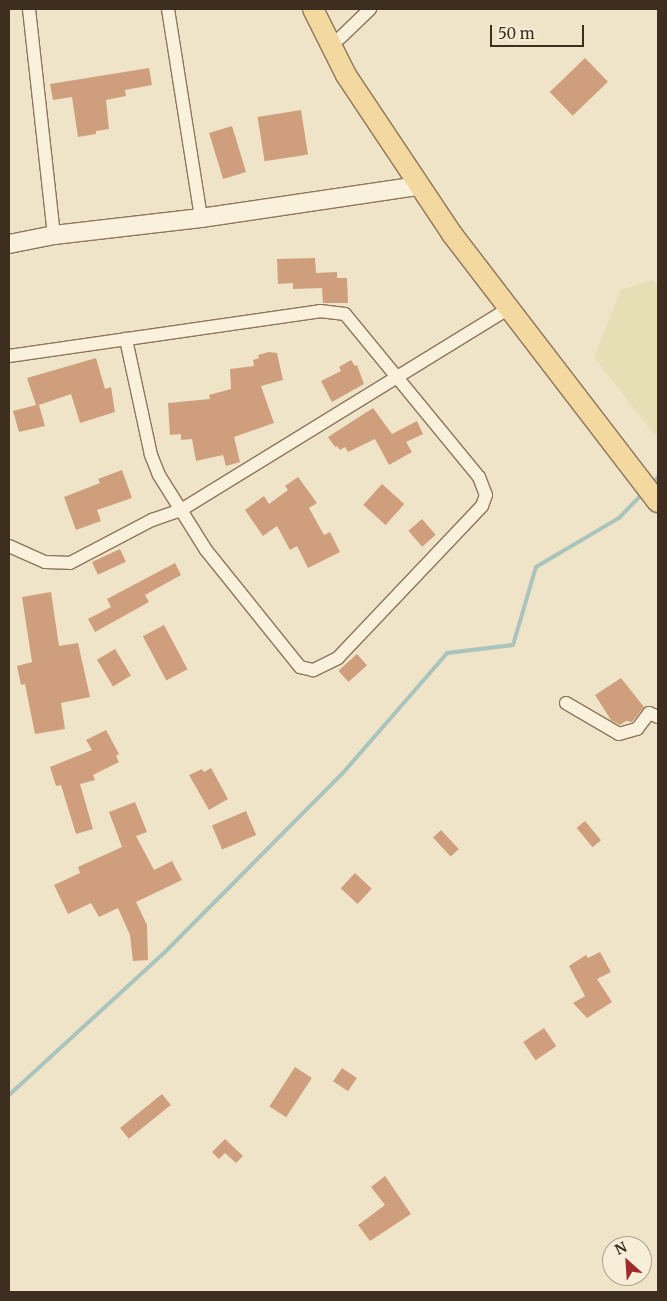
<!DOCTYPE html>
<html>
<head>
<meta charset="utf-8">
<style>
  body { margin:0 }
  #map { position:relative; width:667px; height:1301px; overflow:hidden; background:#f0e4c8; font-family:Merriweather,serif }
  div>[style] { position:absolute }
  .farmland>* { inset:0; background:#e6deb5 }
  .stream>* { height:4px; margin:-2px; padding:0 2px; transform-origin:2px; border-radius:2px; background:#a9c4bc }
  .building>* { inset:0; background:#cf9f7d; transform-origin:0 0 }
  .roads { filter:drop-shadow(1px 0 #8d765c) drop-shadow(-1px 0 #8d765c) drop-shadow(0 1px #8d765c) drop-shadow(0 -1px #8d765c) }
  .street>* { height:12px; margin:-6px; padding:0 6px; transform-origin:6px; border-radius:6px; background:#faf1dc }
  .secondary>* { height:18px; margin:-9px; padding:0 9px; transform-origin:9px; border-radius:9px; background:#faf1dc }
  .primary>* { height:20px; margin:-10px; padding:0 10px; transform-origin:10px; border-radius:10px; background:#f3d9a0 }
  span { translate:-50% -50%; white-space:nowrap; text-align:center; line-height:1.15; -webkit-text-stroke:5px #f7eed8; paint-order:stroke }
  .frame { position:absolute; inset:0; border:10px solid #3d2e20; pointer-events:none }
  .north { position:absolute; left:602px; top:1236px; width:50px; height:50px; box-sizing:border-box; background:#f7eed8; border:1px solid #ada18e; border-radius:50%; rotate:334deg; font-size:14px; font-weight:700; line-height:20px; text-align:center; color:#3d2e20 }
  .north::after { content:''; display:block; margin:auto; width:18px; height:22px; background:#9e2a2b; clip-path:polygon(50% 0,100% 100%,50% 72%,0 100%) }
  .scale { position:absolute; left:490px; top:25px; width:94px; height:22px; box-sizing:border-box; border:2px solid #3d2e20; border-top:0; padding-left:6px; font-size:15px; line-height:18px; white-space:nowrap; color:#3d2e20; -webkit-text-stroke:4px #f7eed8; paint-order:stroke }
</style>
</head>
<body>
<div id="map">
  <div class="farmland">
    <i style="clip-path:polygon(652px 280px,658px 284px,658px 439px,594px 357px,621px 290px)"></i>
  </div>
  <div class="stream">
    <i style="left:651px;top:485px;width:11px;rotate:-49deg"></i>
    <i style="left:9px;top:1095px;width:212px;rotate:-42.5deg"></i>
    <i style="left:165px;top:952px;width:251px;rotate:-45.2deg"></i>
    <i style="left:342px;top:774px;width:160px;rotate:-49deg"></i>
    <i style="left:447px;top:653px;width:66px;rotate:-6.9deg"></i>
    <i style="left:513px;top:645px;width:81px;rotate:-73.6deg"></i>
    <i style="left:536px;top:567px;width:96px;rotate:-30.6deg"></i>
    <i style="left:619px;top:518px;width:35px;rotate:-46deg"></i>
  </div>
  <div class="building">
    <i style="left:585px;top:58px;width:33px;height:49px;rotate:46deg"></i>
    <i style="clip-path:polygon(149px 68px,152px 85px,125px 90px,126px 96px,106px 100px,109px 129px,96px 131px,96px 134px,78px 137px,72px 97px,53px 100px,50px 84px)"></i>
    <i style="left:301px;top:110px;width:45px;height:44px;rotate:81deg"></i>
    <i style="left:232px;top:126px;width:48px;height:24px;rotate:73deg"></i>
    <i style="clip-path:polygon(315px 258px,316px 273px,337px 272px,337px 278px,347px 278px,348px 303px,323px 303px,322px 288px,293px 289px,293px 283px,278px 284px,277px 259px)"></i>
    <i style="clip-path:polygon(269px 352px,277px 353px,283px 380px,261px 386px,274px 423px,234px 437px,240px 462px,226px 466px,223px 455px,196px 461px,192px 439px,181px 440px,181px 434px,170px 435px,168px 403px,210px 399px,209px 395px,231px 389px,230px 369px,254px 366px,253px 360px,259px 358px,258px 355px)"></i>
    <i style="clip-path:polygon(96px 358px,105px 389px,111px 387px,115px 412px,80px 423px,71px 394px,39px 405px,45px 426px,19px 432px,13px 411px,36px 405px,27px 378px)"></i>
    <i style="clip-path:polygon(351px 360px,355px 366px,357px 365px,364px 384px,332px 402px,321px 381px,341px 371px,339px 367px)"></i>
    <i style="clip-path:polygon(373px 408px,392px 434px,417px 421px,423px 434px,406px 442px,412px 452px,389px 465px,375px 439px,348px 452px,345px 447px,340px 450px,337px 446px,335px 447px,328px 437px)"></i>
    <i style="clip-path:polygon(122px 470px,132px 498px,97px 510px,101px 521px,76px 530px,64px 497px,100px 483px,98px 479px)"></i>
    <i style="clip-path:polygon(298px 477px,317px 503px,309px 508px,324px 535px,330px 532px,340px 552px,308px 568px,297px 546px,290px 550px,277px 526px,263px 536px,245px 510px,264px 496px,269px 504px,288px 490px,285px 486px)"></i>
    <i style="left:382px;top:484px;width:30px;height:28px;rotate:42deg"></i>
    <i style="left:422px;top:519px;width:21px;height:18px;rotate:49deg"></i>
    <i style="left:120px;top:549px;width:14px;height:31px;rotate:65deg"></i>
    <i style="clip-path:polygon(175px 563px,181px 575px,145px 595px,149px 602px,95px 632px,88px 619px,111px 607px,107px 599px)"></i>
    <i style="clip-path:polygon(51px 592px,59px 646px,78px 643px,90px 697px,61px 703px,65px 729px,35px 734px,25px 684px,21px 685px,17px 666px,32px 662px,22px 597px)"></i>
    <i style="left:164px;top:625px;width:50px;height:24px;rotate:62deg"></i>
    <i style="left:115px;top:649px;width:31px;height:21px;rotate:59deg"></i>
    <i style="left:357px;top:654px;width:15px;height:25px;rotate:48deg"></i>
    <i style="clip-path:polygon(621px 678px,644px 707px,632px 722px,626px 721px,620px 725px,611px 720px,595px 695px)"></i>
    <i style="clip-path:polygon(106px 730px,119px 754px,116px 756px,119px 762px,93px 775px,95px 780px,80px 784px,93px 829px,76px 834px,61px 785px,56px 786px,50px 767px,92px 750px,86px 740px)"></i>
    <i style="clip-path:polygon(211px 768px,228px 799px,209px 810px,189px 775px,202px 769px,204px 772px)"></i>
    <i style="clip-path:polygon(135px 802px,147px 832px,136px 836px,154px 870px,172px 861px,182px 880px,136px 902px,147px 925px,148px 960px,133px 961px,130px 935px,118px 908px,99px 917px,91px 903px,68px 914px,54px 885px,80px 873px,78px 867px,122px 847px,109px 812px)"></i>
    <i style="left:246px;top:811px;width:26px;height:37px;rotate:67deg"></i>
    <i style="left:585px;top:821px;width:25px;height:11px;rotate:50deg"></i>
    <i style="left:441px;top:830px;width:26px;height:11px;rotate:47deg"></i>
    <i style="left:355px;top:873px;width:23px;height:21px;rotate:43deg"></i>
    <i style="clip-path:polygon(600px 952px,611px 972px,597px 979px,612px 1002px,587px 1018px,573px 1003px,585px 996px,569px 966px,586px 955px,588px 958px)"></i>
    <i style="left:544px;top:1028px;width:22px;height:25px;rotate:56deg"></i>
    <i style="left:295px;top:1067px;width:20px;height:47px;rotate:33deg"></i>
    <i style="left:342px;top:1068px;width:18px;height:16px;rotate:34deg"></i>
    <i style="left:162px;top:1094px;width:14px;height:54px;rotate:51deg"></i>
    <i style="clip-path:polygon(225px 1139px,243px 1156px,236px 1163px,225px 1153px,219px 1159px,212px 1152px)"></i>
    <i style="clip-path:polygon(385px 1176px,411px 1214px,370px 1241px,358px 1225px,385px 1205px,371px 1187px)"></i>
  </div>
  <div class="roads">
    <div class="street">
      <i style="left:29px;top:9px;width:227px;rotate:83.7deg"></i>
      <i style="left:168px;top:9px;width:212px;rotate:81deg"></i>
      <i style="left:340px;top:38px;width:42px;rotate:-44deg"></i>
      <i style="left:9px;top:356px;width:314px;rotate:-8.2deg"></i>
      <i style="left:320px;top:311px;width:25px;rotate:7deg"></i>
      <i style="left:345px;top:314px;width:211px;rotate:50.6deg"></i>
      <i style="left:479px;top:477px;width:19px;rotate:69deg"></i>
      <i style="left:486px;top:495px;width:12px;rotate:110deg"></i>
      <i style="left:482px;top:506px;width:209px;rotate:133.5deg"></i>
      <i style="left:338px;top:658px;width:28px;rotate:154deg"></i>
      <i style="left:313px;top:670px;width:13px;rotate:-167deg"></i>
      <i style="left:300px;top:667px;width:150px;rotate:-128.8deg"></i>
      <i style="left:206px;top:550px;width:89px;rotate:-122.1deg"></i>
      <i style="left:159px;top:475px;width:22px;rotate:-112deg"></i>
      <i style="left:151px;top:455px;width:119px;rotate:-102.2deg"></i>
      <i style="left:9px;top:546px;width:39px;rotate:24deg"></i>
      <i style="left:45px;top:562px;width:25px;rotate:2deg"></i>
      <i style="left:70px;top:563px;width:93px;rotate:-27.7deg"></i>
      <i style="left:152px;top:520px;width:31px;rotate:-19deg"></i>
      <i style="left:181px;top:510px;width:385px;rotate:-31.6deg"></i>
      <i style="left:566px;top:703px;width:61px;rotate:30.3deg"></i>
      <i style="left:619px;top:734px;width:19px;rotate:-16deg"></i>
      <i style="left:637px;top:729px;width:20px;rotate:-53deg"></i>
      <i style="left:649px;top:713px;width:10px;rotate:24deg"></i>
    </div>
    <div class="secondary">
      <i style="left:9px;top:244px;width:46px;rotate:-11.3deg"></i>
      <i style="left:54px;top:235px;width:148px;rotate:-6.6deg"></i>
      <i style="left:201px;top:218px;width:220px;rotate:-8.4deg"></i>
    </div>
    <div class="primary">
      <i style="left:313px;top:9px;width:74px;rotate:63.4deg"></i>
      <i style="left:346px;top:75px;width:191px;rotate:56.3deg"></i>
      <i style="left:452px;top:234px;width:338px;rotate:52.5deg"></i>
    </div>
  </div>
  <div class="frame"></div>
  <div class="north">N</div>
  <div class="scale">50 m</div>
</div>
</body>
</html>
